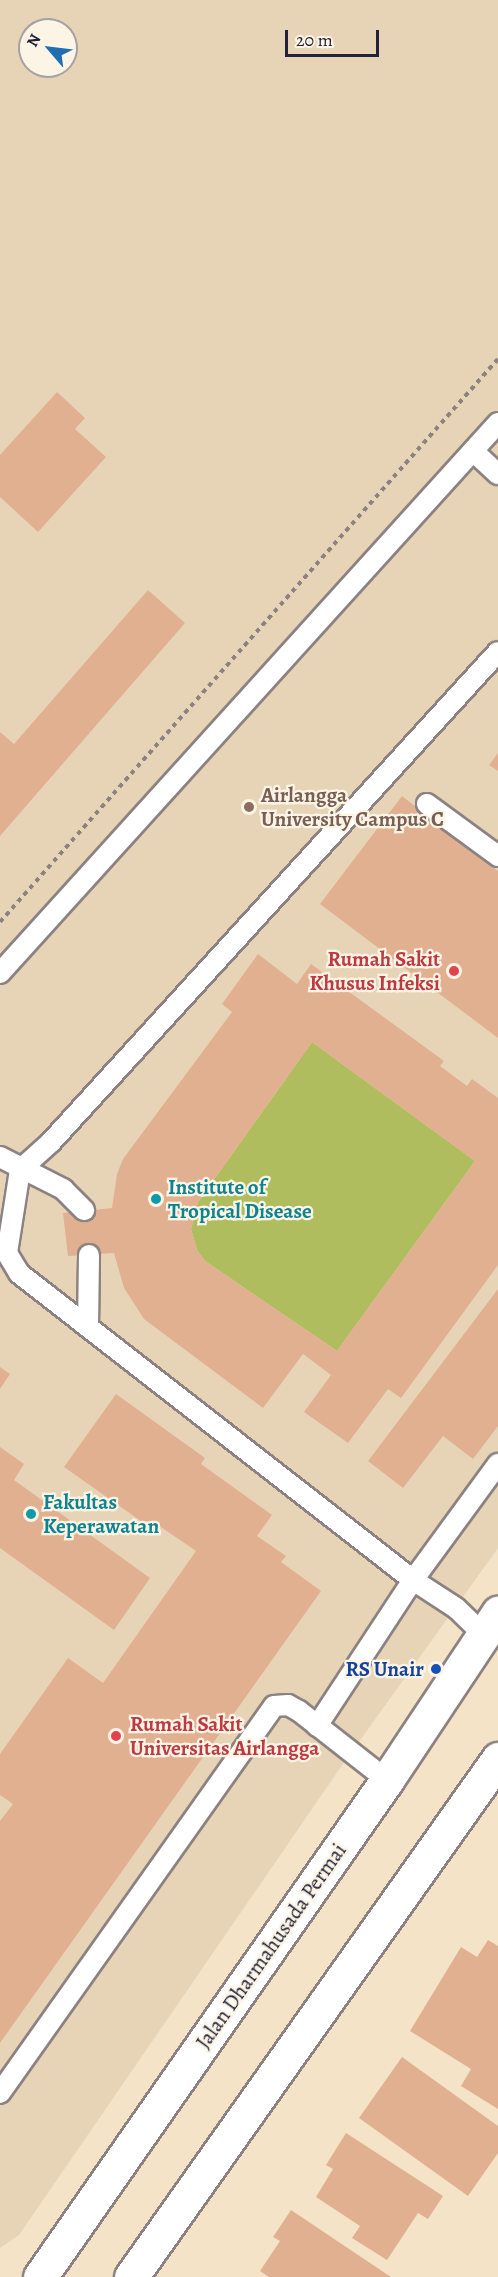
<!DOCTYPE html>
<html>
<head>
<meta charset="utf-8">
<style>
  body { margin:0 }
  #map { position:relative; width:498px; height:2277px; overflow:hidden; background:#f4e3c7; font-family:Alegreya,serif }
  div>[style] { position:absolute }
  .built>* { inset:0; background:#e7d4b7 }
  .green>* { inset:0; background:#b0bd5f }
  .building>* { inset:0; background:#e1b090 }
  .path>* { height:4px; margin-top:-2px; transform-origin:0; background:repeating-linear-gradient(90deg,#8b8281 0 4.5px,transparent 0 9px) }
  .roads { filter:drop-shadow(2px 0 #8b8281) drop-shadow(-2px 0 #8b8281) drop-shadow(0 2px #8b8281) drop-shadow(0 -2px #8b8281) }
  .service>* { height:20px; margin:-10px; padding:0 10px; transform-origin:10px; border-radius:10px; background:#fff }
  .minor>* { height:33px; margin:-16.5px; padding:0 16.5px; transform-origin:16.5px; border-radius:16.5px; background:#fff }
  .dots>* { width:16px; height:16px; translate:-50% -50%; box-sizing:border-box; border:3px solid #fcf5e5; border-radius:50% }
  span { translate:-50% -50%; white-space:nowrap; text-align:center; line-height:1.15; -webkit-text-stroke:4.5px #fcf5e5; paint-order:stroke }
  .education-label { font-size:21px; color:#785e54; font-weight:700 }
  .left { translate:0 -50%; text-align:left }
  .health-label { font-size:21px; color:#be3a42; font-weight:700 }
  .right { translate:-100% -50%; text-align:right }
  .culture-label { font-size:21px; color:#0d838f; font-weight:700 }
  .transit-label { font-size:21px; color:#164399; font-weight:700 }
  .street-label { font-size:21px; color:#22223b }
  .north { position:absolute; left:18px; top:18px; width:60px; height:60px; box-sizing:border-box; background:#fcf5e5; border:2px solid #a5a1a1; border-radius:50%; rotate:298deg; font-size:16px; font-weight:700; line-height:24px; text-align:center; color:#22223b }
  .north::after { content:''; display:block; margin:auto; width:21px; height:27px; background:#1f6fb2; clip-path:polygon(50% 0,100% 100%,50% 72%,0 100%) }
  .scale { position:absolute; left:285px; top:30px; width:94px; height:27px; box-sizing:border-box; border:3px solid #22223b; border-top:0; padding-left:8px; font-size:18px; line-height:21px; white-space:nowrap; color:#22223b; -webkit-text-stroke:4px #fcf5e5; paint-order:stroke }
</style>
</head>
<body>
<div id="map">
  <div class="built">
    <i style="clip-path:polygon(evenodd,0 0,498px 0,498px 1548px,338px 1771px,19px 2235px,0 2248px,0 0,30px 30px,66px 30px,66px 66px,30px 66px,30px 30px)"></i>
  </div>
  <div class="green">
    <i style="clip-path:polygon(312px 1042px,475px 1161px,337px 1351px,205px 1261px,197px 1250px,191px 1229px,198px 1202px)"></i>
  </div>
  <div class="building">
    <i style="clip-path:polygon(57px 392px,85px 418px,75px 429px,106px 457px,38px 532px,0 497px,0 455px)"></i>
    <i style="clip-path:polygon(148px 590px,185px 623px,0 836px,0 732px,14px 744px)"></i>
    <i style="clip-path:polygon(498px 753px,498px 771px,489px 765px)"></i>
    <i style="clip-path:polygon(402px 796px,498px 871px,498px 1038px,320px 904px)"></i>
    <i style="clip-path:polygon(evenodd,258px 954px,297px 984px,311px 964px,444px 1061px,440px 1066px,467px 1086px,472px 1079px,498px 1098px,498px 1265px,401px 1398px,388px 1389px,348px 1443px,304px 1412px,331px 1375px,303px 1354px,263px 1408px,144px 1319px,124px 1288px,114px 1253px,68px 1256px,63px 1213px,112px 1208px,117px 1174px,123px 1159px,232px 1012px,222px 1004px,258px 954px,312px 1042px,475px 1161px,337px 1351px,205px 1261px,197px 1250px,191px 1229px,198px 1202px,312px 1042px)"></i>
    <i style="clip-path:polygon(498px 1289px,498px 1426px,473px 1459px,443px 1436px,403px 1488px,368px 1461px)"></i>
    <i style="clip-path:polygon(0 1367px,10px 1374px,0 1389px)"></i>
    <i style="clip-path:polygon(116px 1394px,205px 1458px,201px 1464px,272px 1515px,257px 1536px,286px 1556px,281px 1562px,321px 1591px,0 2043px,0 1821px,13px 1804px,0 1795px,0 1754px,68px 1658px,103px 1683px,196px 1551px,158px 1525px,155px 1531px,64px 1467px)"></i>
    <i style="clip-path:polygon(0 1447px,24px 1464px,14px 1480px,150px 1578px,114px 1630px,0 1548px)"></i>
    <i style="clip-path:polygon(488px 1940px,498px 1946px,498px 2109px,461px 2086px,471px 2069px,410px 2031px,461px 1947px,477px 1957px)"></i>
    <i style="clip-path:polygon(402px 2057px,498px 2126px,498px 2153px,468px 2196px,359px 2118px)"></i>
    <i style="clip-path:polygon(346px 2133px,443px 2196px,428px 2219px,418px 2213px,387px 2260px,352px 2238px,360px 2226px,316px 2197px,333px 2169px,326px 2165px)"></i>
    <i style="clip-path:polygon(291px 2210px,391px 2277px,269px 2277px,260px 2271px,280px 2241px,273px 2237px)"></i>
  </div>
  <div class="path">
    <i style="left:0;top:922px;width:752px;rotate:-48.51deg"></i>
  </div>
  <div class="roads">
    <div class="service">
      <i style="left:473px;top:451px;width:34px;rotate:43deg"></i>
      <i style="left:427px;top:804px;width:88px;rotate:36.2deg"></i>
      <i style="left:0;top:973px;width:742px;rotate:-47.84deg"></i>
      <i style="left:0;top:1157px;width:71px;rotate:26.9deg"></i>
      <i style="left:63px;top:1189px;width:30px;rotate:45deg"></i>
      <i style="left:88px;top:1327px;width:72px;rotate:-89.2deg"></i>
      <i style="left:483px;top:1634px;width:37px;rotate:-136deg"></i>
      <i style="left:456px;top:1608px;width:51px;rotate:-146.9deg"></i>
      <i style="left:413px;top:1580px;width:499px;rotate:-142.1deg"></i>
      <i style="left:19px;top:1273px;width:23px;rotate:-121deg"></i>
      <i style="left:7px;top:1253px;width:84px;rotate:-81.1deg"></i>
      <i style="left:20px;top:1170px;width:42px;rotate:-42.1deg"></i>
      <i style="left:51px;top:1142px;width:663px;rotate:-47.63deg"></i>
      <i style="left:317px;top:1726px;width:175px;rotate:-56.7deg"></i>
      <i style="left:413px;top:1580px;width:144px;rotate:-53.8deg"></i>
      <i style="left:0;top:2093px;width:474px;rotate:-54.7deg"></i>
      <i style="left:274px;top:1706px;width:14px;rotate:-4deg"></i>
      <i style="left:288px;top:1705px;width:13px;rotate:29deg"></i>
      <i style="left:299px;top:1711px;width:112px;rotate:38.1deg"></i>
    </div>
    <div class="minor">
      <i style="left:40px;top:2277px;width:606px;rotate:-55.08deg"></i>
      <i style="left:387px;top:1780px;width:201px;rotate:-56.4deg"></i>
      <i style="left:131px;top:2277px;width:635px;rotate:-54.68deg"></i>
    </div>
  </div>
  <div class="dots">
    <i style="left:249px;top:807px;background:#8d6e63"></i>
    <i style="left:454px;top:971px;background:#e0444e"></i>
    <i style="left:156px;top:1199px;background:#0f9aa8"></i>
    <i style="left:31px;top:1514px;background:#0f9aa8"></i>
    <i style="left:436px;top:1669px;background:#1a4fb4"></i>
    <i style="left:116px;top:1736px;background:#e0444e"></i>
  </div>
  <div class="education-label">
    <span class="left" style="left:261px;top:807px">Airlangga<br>University Campus C</span>
  </div>
  <div class="health-label">
    <span class="right" style="left:440px;top:971px">Rumah Sakit<br>Khusus Infeksi</span>
    <span class="left" style="left:130px;top:1736px">Rumah Sakit<br>Universitas Airlangga</span>
  </div>
  <div class="culture-label">
    <span class="left" style="left:168px;top:1199px">Institute of<br>Tropical Disease</span>
    <span class="left" style="left:43px;top:1514px">Fakultas<br>Keperawatan</span>
  </div>
  <div class="transit-label">
    <span class="right" style="left:424px;top:1669px">RS Unair</span>
  </div>
  <div class="street-label">
    <span style="left:271px;top:1946px;rotate:-55deg">Jalan Dharmahusada Permai</span>
  </div>
  <div class="north">N</div>
  <div class="scale">20 m</div>
</div>
</body>
</html>
